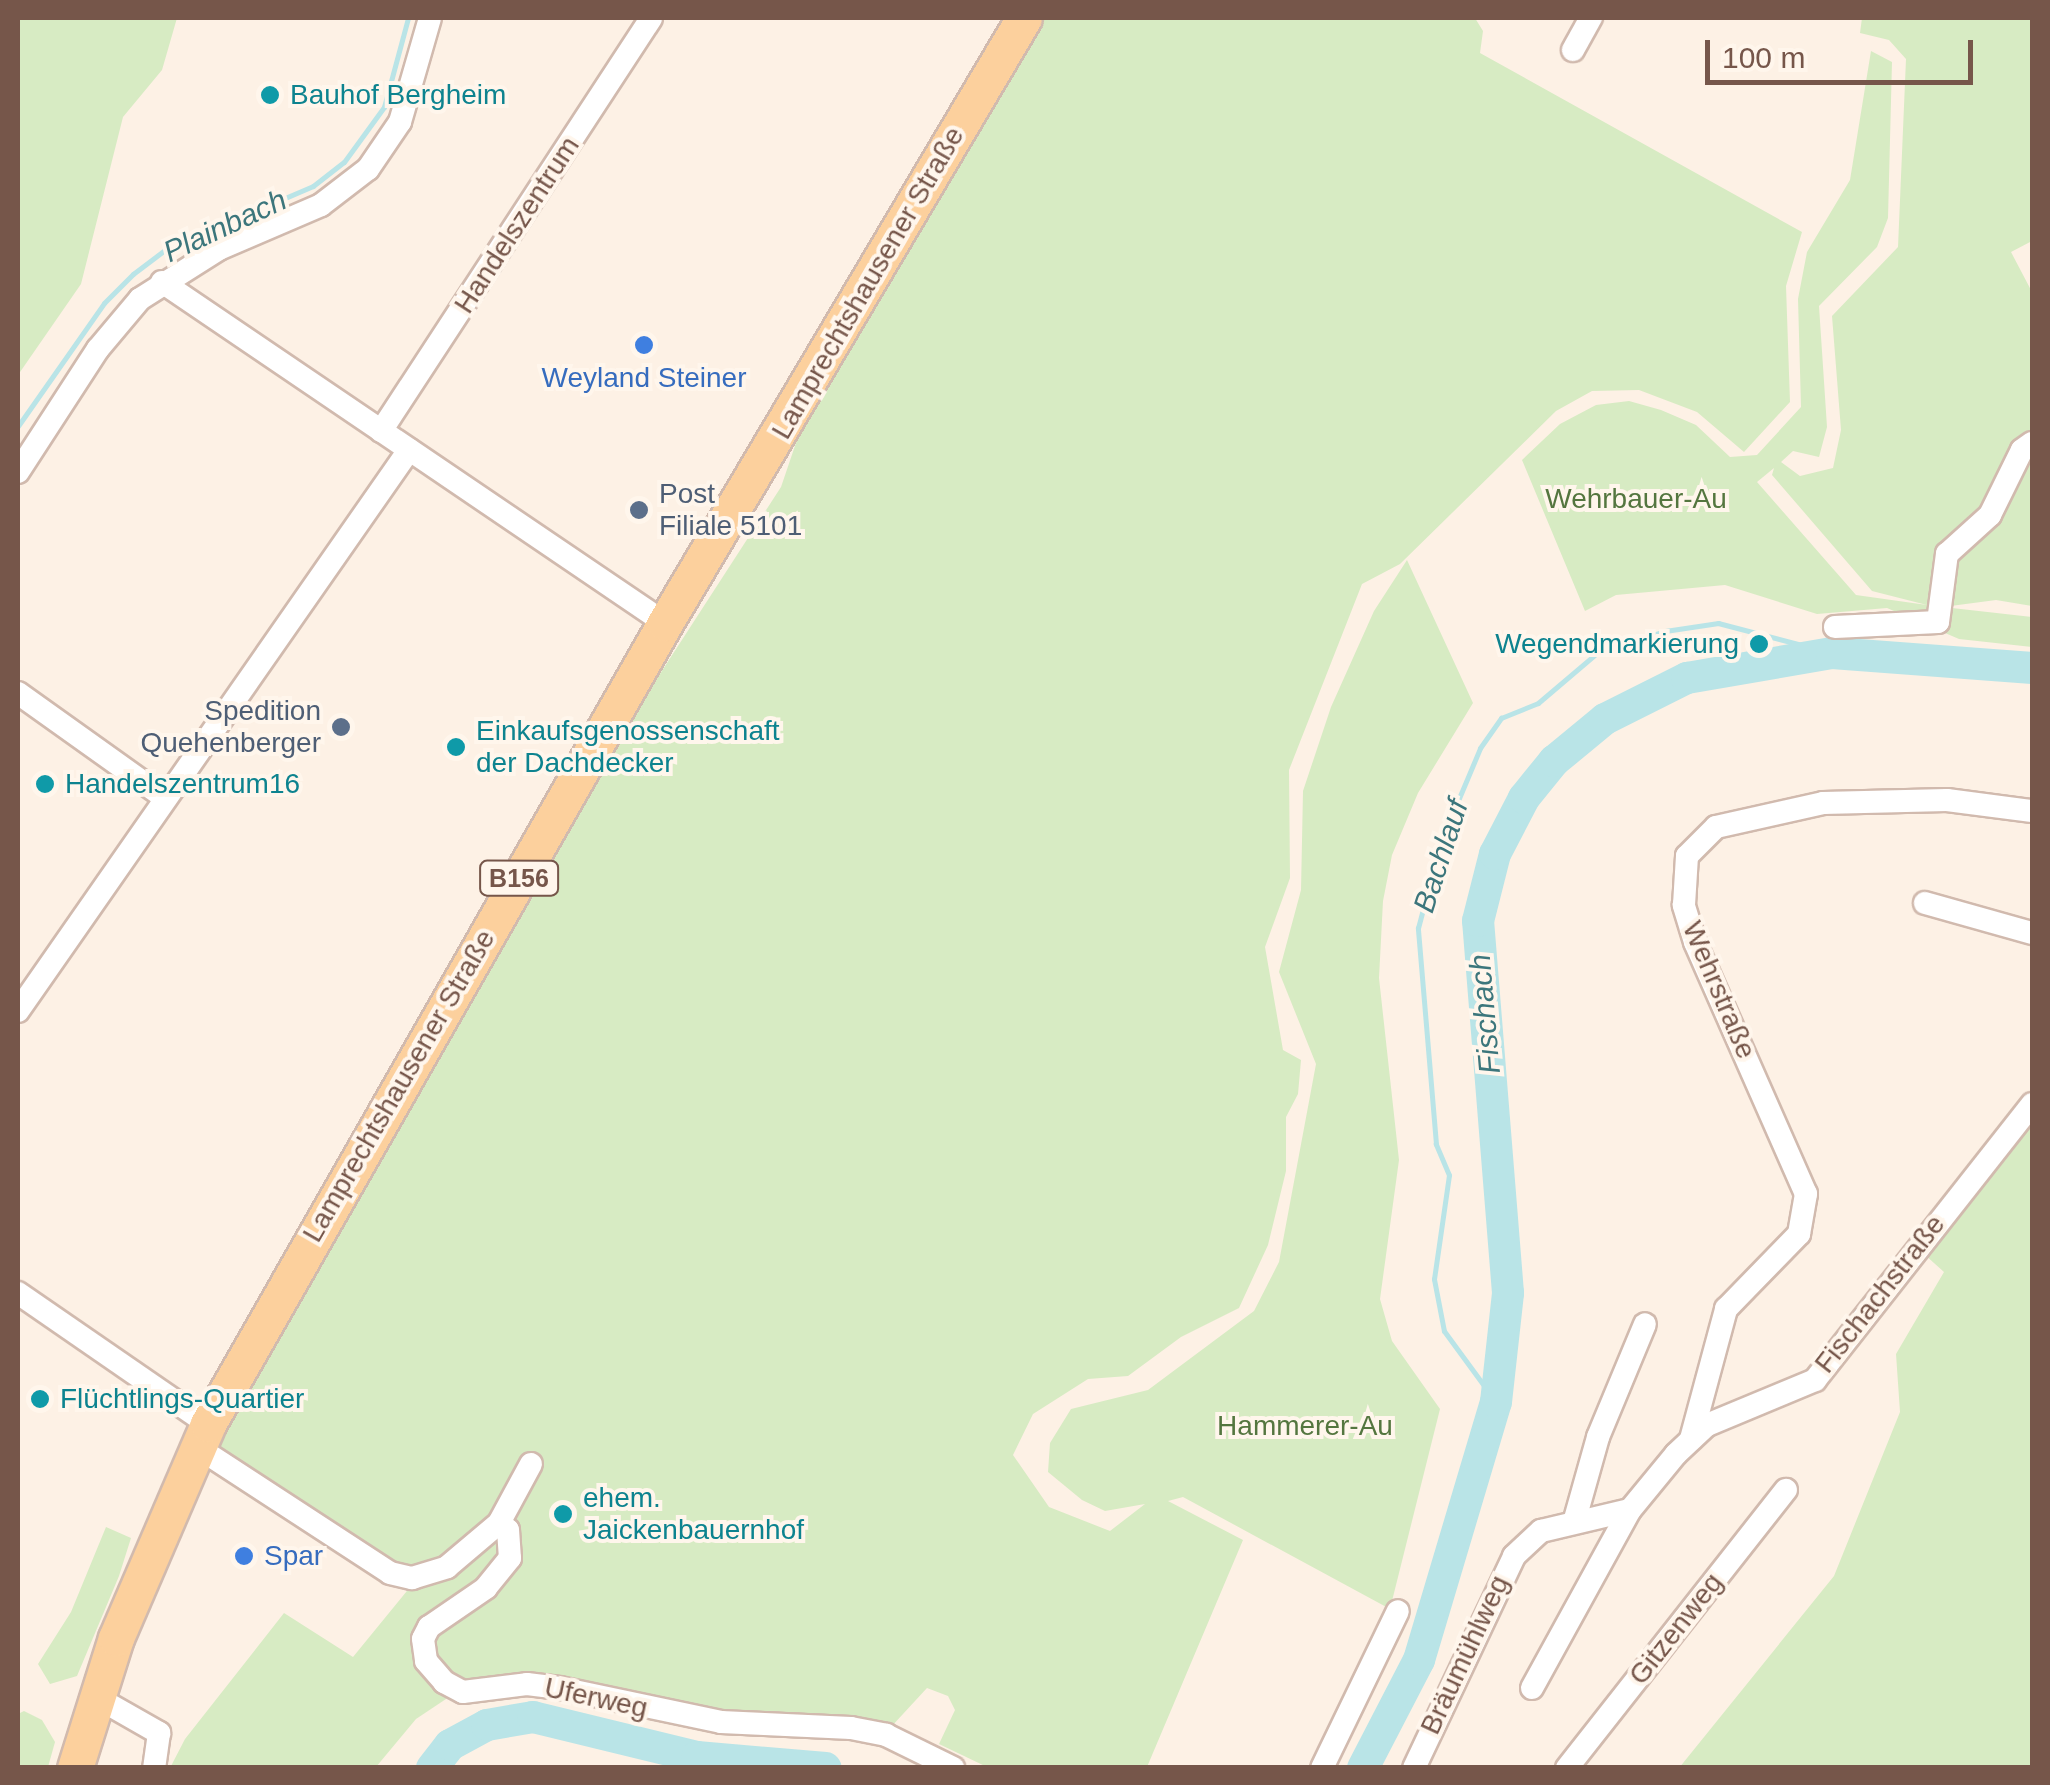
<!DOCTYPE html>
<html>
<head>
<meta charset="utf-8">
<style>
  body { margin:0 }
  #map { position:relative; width:2050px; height:1785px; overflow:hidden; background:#fdf1e5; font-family:Helvetica,sans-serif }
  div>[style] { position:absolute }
  .green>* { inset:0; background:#d7ebc3 }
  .stream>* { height:5px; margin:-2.5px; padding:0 2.5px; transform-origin:2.5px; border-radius:2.5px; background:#b9e4e7 }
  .river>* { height:32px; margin:-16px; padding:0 16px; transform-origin:16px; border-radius:16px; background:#b9e4e7 }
  .roads { filter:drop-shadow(2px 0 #d1baae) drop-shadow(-2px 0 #d1baae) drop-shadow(0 2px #d1baae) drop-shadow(0 -2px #d1baae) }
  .street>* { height:22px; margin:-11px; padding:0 11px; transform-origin:11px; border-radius:11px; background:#fff }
  .primary>* { height:35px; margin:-17.5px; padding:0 17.5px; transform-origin:17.5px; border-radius:17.5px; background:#fcd09d }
  .dots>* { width:28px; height:28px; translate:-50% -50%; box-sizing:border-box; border:5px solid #fff6ec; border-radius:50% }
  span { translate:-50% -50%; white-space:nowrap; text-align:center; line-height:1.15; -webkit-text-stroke:8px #fff6ec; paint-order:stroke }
  .shield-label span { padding:2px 8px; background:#fff6ec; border:2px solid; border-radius:8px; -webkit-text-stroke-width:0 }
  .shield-label { font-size:25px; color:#76564a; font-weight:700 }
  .culture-label { font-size:28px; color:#0d838f }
  .left { translate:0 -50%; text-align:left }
  .right { translate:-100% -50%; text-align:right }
  .street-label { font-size:28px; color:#76564a }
  .shop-label { font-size:28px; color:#366cbe }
  .service-label { font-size:28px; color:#4e5e75 }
  .park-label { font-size:28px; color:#54763f }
  .water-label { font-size:30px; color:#3c767c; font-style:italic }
  .frame { position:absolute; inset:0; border:20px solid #76564a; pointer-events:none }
  .scale { position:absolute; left:1705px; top:40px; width:268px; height:45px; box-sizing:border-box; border:5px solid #76564a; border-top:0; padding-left:12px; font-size:30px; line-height:35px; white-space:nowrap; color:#76564a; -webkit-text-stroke:8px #fff6ec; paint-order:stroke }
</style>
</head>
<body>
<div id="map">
  <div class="green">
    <i style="clip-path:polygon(18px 18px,177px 18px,162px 70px,123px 117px,81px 284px,18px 375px)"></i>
    <i style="clip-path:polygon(1041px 18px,1475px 18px,1483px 31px,1480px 53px,1802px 232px,1786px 286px,1790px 402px,1744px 452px,1697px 412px,1639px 390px,1592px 391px,1556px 411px,1400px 564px,1362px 584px,1289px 770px,1290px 878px,1265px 947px,1283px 1050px,1301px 1060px,1298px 1094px,1286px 1117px,1286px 1171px,1268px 1245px,1239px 1308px,1181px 1337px,1128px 1376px,1088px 1379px,1033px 1414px,1013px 1455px,1049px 1507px,1110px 1531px,1145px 1504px,1105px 1511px,1082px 1500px,1048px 1472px,1050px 1443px,1071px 1409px,1148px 1390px,1254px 1311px,1279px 1262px,1316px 1064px,1279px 972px,1301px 890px,1303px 791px,1331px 707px,1374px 611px,1407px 560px,1473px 703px,1418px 793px,1392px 855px,1383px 901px,1379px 978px,1399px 1160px,1380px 1299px,1392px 1341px,1440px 1409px,1390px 1609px,1183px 1497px,1168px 1501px,1243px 1540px,1147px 1767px,987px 1767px,939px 1744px,955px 1710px,948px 1696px,927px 1688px,891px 1727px,737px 1718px,574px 1686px,449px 1697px,416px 1719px,376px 1767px,170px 1768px,185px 1739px,284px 1613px,353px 1657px,411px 1586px,399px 1570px,220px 1455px,216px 1445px,632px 717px,781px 487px,798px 437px)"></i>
    <i style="clip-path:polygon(evenodd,1862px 18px,2032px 18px,2032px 241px,2011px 252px,2032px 292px,2032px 606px,1996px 600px,1943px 607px,2032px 617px,2032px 647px,1959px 639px,1887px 608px,1817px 614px,1725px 585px,1616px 595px,1585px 611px,1522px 460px,1560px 424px,1596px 405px,1629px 401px,1661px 410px,1696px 425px,1730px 457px,1757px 455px,1801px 407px,1798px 299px,1807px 252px,1850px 180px,1871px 51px,1892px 62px,1888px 218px,1877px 247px,1819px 306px,1827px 427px,1819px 457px,1793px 451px,1781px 462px,1800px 476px,1833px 468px,1841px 430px,1832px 316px,1898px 247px,1906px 59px,1889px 40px,1860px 33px,1862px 18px,1774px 468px,1772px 475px,1872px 591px,1927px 605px,1856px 595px,1757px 482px,1774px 468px)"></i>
    <i style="clip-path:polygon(2032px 1124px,2032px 1767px,1679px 1768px,1834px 1576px,1900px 1412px,1896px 1354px,1944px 1272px,1924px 1254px)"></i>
    <i style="clip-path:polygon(106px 1527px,131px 1538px,119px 1576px,77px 1676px,50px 1684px,38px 1664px,71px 1612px)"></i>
    <i style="clip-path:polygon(24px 1711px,42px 1720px,55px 1742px,48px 1767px,18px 1767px,18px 1714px)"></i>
  </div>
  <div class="stream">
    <i style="left:18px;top:426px;width:150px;rotate:-55deg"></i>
    <i style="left:104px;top:303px;width:41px;rotate:-45deg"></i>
    <i style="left:133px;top:274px;width:41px;rotate:-37.1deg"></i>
    <i style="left:166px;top:249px;width:160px;rotate:-23.2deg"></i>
    <i style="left:313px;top:186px;width:39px;rotate:-38deg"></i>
    <i style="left:344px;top:162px;width:68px;rotate:-54deg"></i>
    <i style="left:384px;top:107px;width:92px;rotate:-74.9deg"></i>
    <i style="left:1496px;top:1402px;width:88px;rotate:-126.2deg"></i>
    <i style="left:1444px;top:1331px;width:53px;rotate:-100.9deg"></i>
    <i style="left:1434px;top:1279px;width:105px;rotate:-81.8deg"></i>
    <i style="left:1449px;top:1175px;width:34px;rotate:-113deg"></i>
    <i style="left:1436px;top:1144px;width:217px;rotate:-94.8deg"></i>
    <i style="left:1418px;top:928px;width:90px;rotate:-75.2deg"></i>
    <i style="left:1441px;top:841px;width:101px;rotate:-67.2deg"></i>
    <i style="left:1480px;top:748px;width:37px;rotate:-55deg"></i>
    <i style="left:1501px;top:718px;width:40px;rotate:-22deg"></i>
    <i style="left:1538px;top:703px;width:77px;rotate:-40.3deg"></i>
    <i style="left:1597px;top:653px;width:71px;rotate:-17.9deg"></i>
    <i style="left:1665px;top:631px;width:54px;rotate:-8.6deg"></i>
    <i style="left:1718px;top:623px;width:118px;rotate:14.7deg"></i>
  </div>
  <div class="river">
    <i style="left:432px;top:1768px;width:29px;rotate:-52deg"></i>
    <i style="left:450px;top:1745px;width:42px;rotate:-28.4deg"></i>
    <i style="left:487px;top:1725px;width:47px;rotate:-9.9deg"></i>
    <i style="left:533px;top:1717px;width:169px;rotate:13.7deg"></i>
    <i style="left:697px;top:1757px;width:129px;rotate:4.9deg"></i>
    <i style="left:1363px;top:1768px;width:122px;rotate:-62.6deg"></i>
    <i style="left:1419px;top:1660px;width:269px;rotate:-73.4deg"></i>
    <i style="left:1496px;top:1402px;width:110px;rotate:-83.7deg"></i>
    <i style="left:1508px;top:1293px;width:373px;rotate:-94.6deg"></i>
    <i style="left:1478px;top:921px;width:69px;rotate:-75.8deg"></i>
    <i style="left:1495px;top:854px;width:63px;rotate:-62.6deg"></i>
    <i style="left:1524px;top:798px;width:48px;rotate:-51deg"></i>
    <i style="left:1554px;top:761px;width:66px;rotate:-39.5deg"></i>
    <i style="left:1605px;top:719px;width:92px;rotate:-26.6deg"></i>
    <i style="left:1687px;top:678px;width:147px;rotate:-9.8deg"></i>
    <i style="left:1832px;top:653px;width:201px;rotate:4.3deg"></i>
  </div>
  <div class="roads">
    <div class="street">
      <i style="left:1573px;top:50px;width:37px;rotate:-61deg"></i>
      <i style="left:162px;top:282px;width:608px;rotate:34.13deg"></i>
      <i style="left:381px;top:431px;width:493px;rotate:-56.8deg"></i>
      <i style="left:18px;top:472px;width:147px;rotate:-57deg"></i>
      <i style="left:98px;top:349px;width:65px;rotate:-50deg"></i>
      <i style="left:140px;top:299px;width:93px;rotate:-32.3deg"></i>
      <i style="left:219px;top:249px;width:111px;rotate:-23.3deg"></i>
      <i style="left:321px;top:205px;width:59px;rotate:-37.5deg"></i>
      <i style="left:368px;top:169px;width:57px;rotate:-55.8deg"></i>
      <i style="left:400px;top:122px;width:108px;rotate:-73.9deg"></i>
      <i style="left:1835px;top:627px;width:103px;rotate:-2.8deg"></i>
      <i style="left:1938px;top:622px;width:69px;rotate:-82.5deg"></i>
      <i style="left:1947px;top:554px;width:58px;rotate:-42.2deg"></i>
      <i style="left:1990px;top:515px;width:72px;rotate:-63.8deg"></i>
      <i style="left:2022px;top:450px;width:12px;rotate:-35deg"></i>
      <i style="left:18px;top:693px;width:181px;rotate:35.5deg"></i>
      <i style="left:1925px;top:903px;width:111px;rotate:15.7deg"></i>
      <i style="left:18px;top:1011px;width:684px;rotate:-55.12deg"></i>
      <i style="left:18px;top:1293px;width:231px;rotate:34.6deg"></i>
      <i style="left:1691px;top:1439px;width:135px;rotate:-74.9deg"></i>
      <i style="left:1726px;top:1309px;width:105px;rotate:-45.8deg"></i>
      <i style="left:1799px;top:1234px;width:41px;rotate:-80.1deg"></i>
      <i style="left:1806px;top:1194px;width:275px;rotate:-113.8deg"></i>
      <i style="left:1695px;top:942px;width:39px;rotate:-107deg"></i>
      <i style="left:1684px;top:905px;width:49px;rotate:-86.5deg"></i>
      <i style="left:1687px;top:856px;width:41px;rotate:-45deg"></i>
      <i style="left:1716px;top:827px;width:110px;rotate:-12.6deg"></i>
      <i style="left:1823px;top:803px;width:124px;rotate:-1.4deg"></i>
      <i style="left:1947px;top:800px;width:86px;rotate:7.4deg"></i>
      <i style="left:197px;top:1447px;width:230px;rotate:33.1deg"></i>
      <i style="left:390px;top:1573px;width:23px;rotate:13deg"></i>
      <i style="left:412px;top:1578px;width:37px;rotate:-17deg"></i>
      <i style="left:447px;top:1567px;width:68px;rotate:-40.2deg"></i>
      <i style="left:499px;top:1523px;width:67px;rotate:-61.5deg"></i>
      <i style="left:1575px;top:1519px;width:85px;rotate:-74.3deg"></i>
      <i style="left:1598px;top:1437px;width:122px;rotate:-67.4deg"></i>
      <i style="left:499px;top:1523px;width:11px;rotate:38deg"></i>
      <i style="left:508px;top:1530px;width:28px;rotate:86deg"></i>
      <i style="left:510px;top:1558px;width:38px;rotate:129deg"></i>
      <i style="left:486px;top:1588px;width:69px;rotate:145.6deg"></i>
      <i style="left:429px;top:1627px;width:13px;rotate:117deg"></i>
      <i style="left:423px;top:1639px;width:22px;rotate:82deg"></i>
      <i style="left:426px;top:1661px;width:28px;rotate:49deg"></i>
      <i style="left:444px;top:1682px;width:21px;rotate:28deg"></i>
      <i style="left:463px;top:1692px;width:64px;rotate:-7.1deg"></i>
      <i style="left:527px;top:1684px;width:33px;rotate:7deg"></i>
      <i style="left:560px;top:1688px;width:165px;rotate:11.9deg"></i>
      <i style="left:721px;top:1722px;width:130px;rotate:2.6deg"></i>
      <i style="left:851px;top:1728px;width:36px;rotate:11deg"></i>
      <i style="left:886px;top:1735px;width:75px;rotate:26.2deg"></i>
      <i style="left:1532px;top:1688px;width:203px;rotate:-61.2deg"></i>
      <i style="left:1630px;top:1510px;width:72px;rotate:-50.6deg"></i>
      <i style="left:1676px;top:1454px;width:42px;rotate:-43.1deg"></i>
      <i style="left:1707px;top:1425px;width:117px;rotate:-22.6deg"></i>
      <i style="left:1815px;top:1380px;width:351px;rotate:-51.8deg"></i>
      <i style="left:96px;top:1697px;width:73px;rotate:29.7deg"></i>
      <i style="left:159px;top:1733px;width:35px;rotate:98deg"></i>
      <i style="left:1322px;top:1768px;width:174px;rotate:-64.2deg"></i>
      <i style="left:1414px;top:1768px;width:234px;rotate:-64.7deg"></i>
      <i style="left:1514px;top:1556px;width:37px;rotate:-43deg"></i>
      <i style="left:1541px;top:1531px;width:91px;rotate:-13.3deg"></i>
      <i style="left:1567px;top:1768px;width:354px;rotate:-51.8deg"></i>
    </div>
    <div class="primary">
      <i style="left:75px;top:1768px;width:136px;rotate:-72.5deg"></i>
      <i style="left:116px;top:1638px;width:233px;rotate:-66.7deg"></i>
      <i style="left:208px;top:1424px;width:922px;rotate:-60.29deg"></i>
      <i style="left:665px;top:623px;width:703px;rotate:-59.32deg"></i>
    </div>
  </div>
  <div class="dots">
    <i style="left:270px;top:95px;background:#0f9aa8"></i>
    <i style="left:644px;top:345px;background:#3f7fe0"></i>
    <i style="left:639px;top:510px;background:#5c6f8a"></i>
    <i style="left:1759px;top:644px;background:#0f9aa8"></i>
    <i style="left:341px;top:727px;background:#5c6f8a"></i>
    <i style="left:456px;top:747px;background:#0f9aa8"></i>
    <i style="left:45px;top:784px;background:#0f9aa8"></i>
    <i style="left:40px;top:1399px;background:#0f9aa8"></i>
    <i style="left:563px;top:1514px;background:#0f9aa8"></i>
    <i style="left:244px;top:1556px;background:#3f7fe0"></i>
  </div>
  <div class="shield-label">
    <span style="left:519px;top:878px">B156</span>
  </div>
  <div class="culture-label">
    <span class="left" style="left:290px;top:95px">Bauhof Bergheim</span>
    <span class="right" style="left:1739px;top:644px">Wegendmarkierung</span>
    <span class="left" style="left:476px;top:747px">Einkaufsgenossenschaft<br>der Dachdecker</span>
    <span class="left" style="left:65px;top:784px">Handelszentrum16</span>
    <span class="left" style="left:60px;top:1399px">Flüchtlings-Quartier</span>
    <span class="left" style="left:583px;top:1514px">ehem.<br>Jaickenbauernhof</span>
  </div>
  <div class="street-label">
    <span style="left:517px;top:225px;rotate:-57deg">Handelszentrum</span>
    <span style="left:868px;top:283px;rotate:-60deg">Lamprechtshausener Straße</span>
    <span style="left:1719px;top:990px;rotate:67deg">Wehrstraße</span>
    <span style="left:399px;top:1086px;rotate:-60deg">Lamprechtshausener Straße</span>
    <span style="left:1880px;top:1294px;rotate:-52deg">Fischachstraße</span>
    <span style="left:1676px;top:1629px;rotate:-52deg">Gitzenweg</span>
    <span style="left:1465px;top:1655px;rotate:-65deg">Bräumühlweg</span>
    <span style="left:596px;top:1698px;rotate:12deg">Uferweg</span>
  </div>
  <div class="shop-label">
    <span style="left:644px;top:378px">Weyland Steiner</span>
    <span class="left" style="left:264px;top:1556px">Spar</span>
  </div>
  <div class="service-label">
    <span class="left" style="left:659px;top:510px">Post<br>Filiale 5101</span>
    <span class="right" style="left:321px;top:727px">Spedition<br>Quehenberger</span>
  </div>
  <div class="park-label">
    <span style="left:1636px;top:499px">Wehrbauer-Au</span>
    <span style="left:1305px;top:1426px">Hammerer-Au</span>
  </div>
  <div class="water-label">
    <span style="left:225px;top:226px;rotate:-25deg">Plainbach</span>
    <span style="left:1441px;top:856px;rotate:-72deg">Bachlauf</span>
    <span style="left:1485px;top:1014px;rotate:-95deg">Fischach</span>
  </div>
  <div class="frame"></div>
  <div class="scale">100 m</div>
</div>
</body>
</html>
